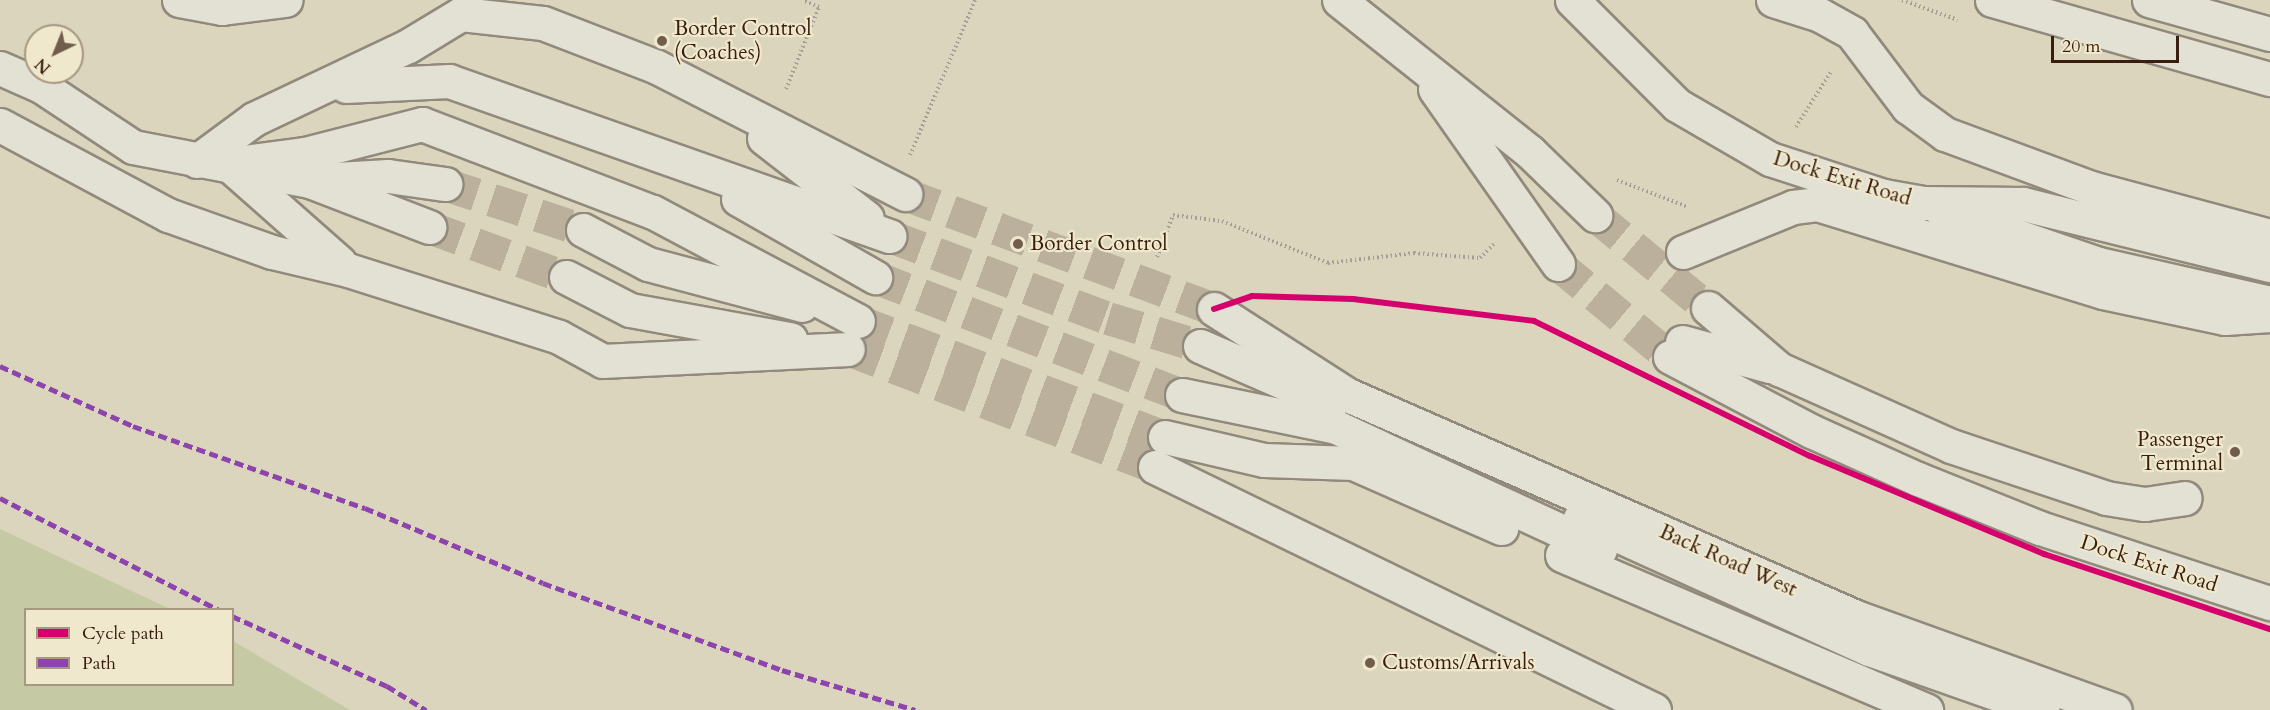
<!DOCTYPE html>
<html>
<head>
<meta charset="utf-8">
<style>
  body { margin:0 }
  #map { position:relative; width:2270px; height:710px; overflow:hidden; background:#dbd5be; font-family:Cardo,serif }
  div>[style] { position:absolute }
  .green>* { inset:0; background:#c5caa4 }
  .minor-tunnel>* { height:33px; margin-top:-16.5px; transform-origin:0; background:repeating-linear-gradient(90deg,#bbb09b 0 33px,transparent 0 49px) }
  .path>* { height:4px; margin-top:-2px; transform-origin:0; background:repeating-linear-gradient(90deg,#a49f94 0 1.5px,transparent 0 4.5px) }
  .roads { filter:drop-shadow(2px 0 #918a7c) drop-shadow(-2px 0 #918a7c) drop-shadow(0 2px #918a7c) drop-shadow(0 -2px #918a7c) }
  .minor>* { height:33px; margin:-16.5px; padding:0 16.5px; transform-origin:16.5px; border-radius:16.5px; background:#e3e0d4 }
  .quiet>* { height:4.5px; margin-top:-2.25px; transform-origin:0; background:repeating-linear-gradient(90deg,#8e44ad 0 9px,transparent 0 13.5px) }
  .cycleway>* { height:6px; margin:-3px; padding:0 3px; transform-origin:3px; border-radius:3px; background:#d6006c }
  .dots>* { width:16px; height:16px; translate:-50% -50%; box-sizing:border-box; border:3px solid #efe8cd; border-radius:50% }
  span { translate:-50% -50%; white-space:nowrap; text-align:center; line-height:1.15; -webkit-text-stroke:4.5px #efe8cd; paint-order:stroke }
  .poi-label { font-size:21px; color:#391d0e }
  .left { translate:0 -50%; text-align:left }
  .right { translate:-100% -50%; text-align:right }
  .street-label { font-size:21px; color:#391d0e }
  .legend { position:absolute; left:24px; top:608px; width:210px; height:78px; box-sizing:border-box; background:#efe8cd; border:2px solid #a69781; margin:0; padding:8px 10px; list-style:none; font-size:18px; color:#391d0e }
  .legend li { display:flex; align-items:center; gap:12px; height:30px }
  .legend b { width:30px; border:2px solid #a69781 }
  .north { position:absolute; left:24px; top:24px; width:60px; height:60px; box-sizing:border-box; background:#efe8cd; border:2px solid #a69781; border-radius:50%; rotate:223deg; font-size:16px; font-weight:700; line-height:24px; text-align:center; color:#391d0e }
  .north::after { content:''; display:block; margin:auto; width:21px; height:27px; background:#725d4c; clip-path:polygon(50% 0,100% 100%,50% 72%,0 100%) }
  .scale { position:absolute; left:2051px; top:36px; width:128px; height:27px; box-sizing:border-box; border:3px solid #391d0e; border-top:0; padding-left:8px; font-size:18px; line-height:21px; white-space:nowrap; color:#391d0e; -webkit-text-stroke:4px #efe8cd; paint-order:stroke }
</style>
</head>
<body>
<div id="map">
  <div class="green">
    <i style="clip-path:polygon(0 529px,170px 609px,26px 610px,26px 684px,232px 684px,233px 641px,350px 710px,0 710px)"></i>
  </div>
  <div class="minor-tunnel">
    <i style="left:445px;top:184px;width:145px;rotate:18.4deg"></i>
    <i style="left:905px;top:194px;width:330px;rotate:20.4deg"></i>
    <i style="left:1595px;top:215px;width:146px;rotate:39.5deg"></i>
    <i style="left:429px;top:227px;width:146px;rotate:20.1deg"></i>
    <i style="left:890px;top:236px;width:233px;rotate:20.6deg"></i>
    <i style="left:1108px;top:318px;width:96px;rotate:16.9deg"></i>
    <i style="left:1558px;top:264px;width:146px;rotate:39.7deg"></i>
    <i style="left:875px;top:277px;width:329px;rotate:21deg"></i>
    <i style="left:858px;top:321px;width:328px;rotate:20.7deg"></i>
    <i style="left:848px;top:349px;width:329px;rotate:21deg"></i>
  </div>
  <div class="path">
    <i style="left:1902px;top:0;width:59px;rotate:19.7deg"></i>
    <i style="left:786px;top:89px;width:88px;rotate:-68.1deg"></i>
    <i style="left:819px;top:7px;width:18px;rotate:-158deg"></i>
    <i style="left:1796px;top:127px;width:67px;rotate:-57.7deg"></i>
    <i style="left:910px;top:155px;width:168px;rotate:-67.2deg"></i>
    <i style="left:1617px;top:180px;width:76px;rotate:20.8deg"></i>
    <i style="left:1157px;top:257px;width:45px;rotate:-69.1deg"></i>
    <i style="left:1173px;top:215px;width:49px;rotate:7deg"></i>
    <i style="left:1222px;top:221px;width:114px;rotate:21.6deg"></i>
    <i style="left:1328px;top:263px;width:87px;rotate:-6.6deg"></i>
    <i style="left:1414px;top:253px;width:66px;rotate:4.3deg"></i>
    <i style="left:1480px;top:258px;width:21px;rotate:-45deg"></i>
  </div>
  <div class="roads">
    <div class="minor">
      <i style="left:179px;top:0;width:44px;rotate:10.5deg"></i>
      <i style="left:222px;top:8px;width:64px;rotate:-7.2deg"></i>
      <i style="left:1339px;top:0;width:244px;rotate:38.5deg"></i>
      <i style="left:1530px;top:152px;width:91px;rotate:44.1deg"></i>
      <i style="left:1572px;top:0;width:148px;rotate:45deg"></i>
      <i style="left:1677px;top:105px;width:108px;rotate:30.1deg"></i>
      <i style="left:1770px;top:159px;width:120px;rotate:18deg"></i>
      <i style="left:1884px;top:196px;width:40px;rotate:10deg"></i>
      <i style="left:1923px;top:203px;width:100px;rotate:0.6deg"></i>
      <i style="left:2023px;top:204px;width:254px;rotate:13.9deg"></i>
      <i style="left:1773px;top:0;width:49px;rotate:17.7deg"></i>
      <i style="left:1820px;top:15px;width:37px;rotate:29deg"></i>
      <i style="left:1852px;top:33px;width:93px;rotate:52.9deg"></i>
      <i style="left:1908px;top:107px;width:46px;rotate:36.1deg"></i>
      <i style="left:1945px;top:134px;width:156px;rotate:20.3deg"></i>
      <i style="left:2091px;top:188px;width:185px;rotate:15deg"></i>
      <i style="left:1992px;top:0;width:289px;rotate:15.9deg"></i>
      <i style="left:2149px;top:0;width:126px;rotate:15.7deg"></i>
      <i style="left:0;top:68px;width:45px;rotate:23.7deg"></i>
      <i style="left:41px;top:86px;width:110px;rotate:33.5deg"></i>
      <i style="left:133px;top:147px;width:180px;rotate:10.9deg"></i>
      <i style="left:310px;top:181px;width:128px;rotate:21.1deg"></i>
      <i style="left:346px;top:86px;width:103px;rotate:-2.8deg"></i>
      <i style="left:449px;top:81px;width:467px;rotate:19.4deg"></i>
      <i style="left:1435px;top:89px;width:214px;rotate:54.9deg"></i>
      <i style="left:0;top:125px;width:191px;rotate:28.2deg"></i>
      <i style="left:168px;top:215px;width:110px;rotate:19.6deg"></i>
      <i style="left:272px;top:252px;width:78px;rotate:13.3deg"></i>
      <i style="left:348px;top:270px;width:221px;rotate:17.6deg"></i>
      <i style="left:559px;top:337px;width:50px;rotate:28.6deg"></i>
      <i style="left:603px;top:361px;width:245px;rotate:-2.8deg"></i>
      <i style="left:764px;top:138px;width:130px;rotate:37.8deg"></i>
      <i style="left:197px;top:161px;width:71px;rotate:-36.4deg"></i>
      <i style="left:254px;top:119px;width:170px;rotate:-25.4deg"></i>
      <i style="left:408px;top:46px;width:62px;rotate:-31.1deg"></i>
      <i style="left:461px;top:14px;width:82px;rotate:6.3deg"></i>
      <i style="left:543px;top:23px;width:122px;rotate:21.1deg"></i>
      <i style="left:657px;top:67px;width:279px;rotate:27.1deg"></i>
      <i style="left:228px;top:164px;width:78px;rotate:-7.4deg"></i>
      <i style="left:305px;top:154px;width:121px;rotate:-14.4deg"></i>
      <i style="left:422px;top:124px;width:247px;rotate:20.9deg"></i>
      <i style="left:653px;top:212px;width:232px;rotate:28deg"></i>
      <i style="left:228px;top:164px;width:149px;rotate:41.5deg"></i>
      <i style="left:319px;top:180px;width:69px;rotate:-3.3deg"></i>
      <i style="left:388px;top:176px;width:58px;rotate:8deg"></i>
      <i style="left:738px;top:199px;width:158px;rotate:29.7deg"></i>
      <i style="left:1941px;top:210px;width:167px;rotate:18.9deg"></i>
      <i style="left:2099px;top:264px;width:175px;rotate:12.8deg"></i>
      <i style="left:583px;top:230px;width:73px;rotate:27.6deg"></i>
      <i style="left:648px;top:264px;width:159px;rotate:14.9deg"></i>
      <i style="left:1683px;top:252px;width:119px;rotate:-22.2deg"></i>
      <i style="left:1793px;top:207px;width:24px;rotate:-7deg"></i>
      <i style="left:1817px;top:204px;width:299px;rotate:17.1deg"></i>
      <i style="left:2103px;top:292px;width:125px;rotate:12deg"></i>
      <i style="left:2225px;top:318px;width:45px;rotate:-3.8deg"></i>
      <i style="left:566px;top:277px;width:72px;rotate:27.3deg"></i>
      <i style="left:630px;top:310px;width:163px;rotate:10.3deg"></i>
      <i style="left:1708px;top:308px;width:94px;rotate:40.7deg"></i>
      <i style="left:1779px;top:369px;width:188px;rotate:24.1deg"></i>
      <i style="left:1951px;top:446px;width:163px;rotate:18.5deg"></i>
      <i style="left:2106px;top:498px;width:39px;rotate:9deg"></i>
      <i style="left:2145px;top:504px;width:40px;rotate:-8.5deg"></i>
      <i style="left:1214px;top:309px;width:159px;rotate:32.7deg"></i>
      <i style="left:1348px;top:395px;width:554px;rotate:23.61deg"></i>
      <i style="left:1856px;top:617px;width:275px;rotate:19.8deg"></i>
      <i style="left:1682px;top:342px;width:91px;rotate:15.3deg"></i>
      <i style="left:1200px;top:346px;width:143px;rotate:23.5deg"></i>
      <i style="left:1670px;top:357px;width:159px;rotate:27.7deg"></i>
      <i style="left:1811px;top:431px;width:117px;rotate:24.2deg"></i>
      <i style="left:1918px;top:479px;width:131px;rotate:21.9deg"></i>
      <i style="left:2040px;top:528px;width:242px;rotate:18.1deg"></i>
      <i style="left:1182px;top:395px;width:157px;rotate:11.7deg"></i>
      <i style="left:1336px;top:427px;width:291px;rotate:24.8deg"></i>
      <i style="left:1165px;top:437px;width:102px;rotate:13.1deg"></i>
      <i style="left:1264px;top:460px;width:89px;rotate:1.9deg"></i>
      <i style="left:1353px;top:463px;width:162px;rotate:23.7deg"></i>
      <i style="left:1155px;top:467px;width:555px;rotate:25.96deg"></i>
      <i style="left:1580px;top:518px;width:317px;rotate:24.4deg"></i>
      <i style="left:1869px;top:649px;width:184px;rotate:19.3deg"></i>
      <i style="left:1562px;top:555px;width:396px;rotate:23.1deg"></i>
    </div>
  </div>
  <div class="quiet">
    <i style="left:0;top:366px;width:146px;rotate:24.3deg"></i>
    <i style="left:133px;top:426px;width:246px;rotate:19.5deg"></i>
    <i style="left:365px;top:508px;width:193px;rotate:22.8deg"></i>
    <i style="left:543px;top:583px;width:254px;rotate:20deg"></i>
    <i style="left:782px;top:670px;width:139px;rotate:16.7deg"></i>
    <i style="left:0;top:498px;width:246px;rotate:27.1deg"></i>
    <i style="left:232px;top:616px;width:170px;rotate:24.3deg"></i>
    <i style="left:387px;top:686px;width:46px;rotate:31.6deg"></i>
  </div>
  <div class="cycleway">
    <i style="left:1214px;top:309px;width:40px;rotate:-18.9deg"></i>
    <i style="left:1252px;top:296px;width:101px;rotate:1.7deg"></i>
    <i style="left:1353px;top:299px;width:182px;rotate:6.9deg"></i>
    <i style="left:1534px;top:321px;width:307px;rotate:26.1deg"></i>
    <i style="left:1810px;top:456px;width:254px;rotate:22.7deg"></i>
    <i style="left:2044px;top:554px;width:238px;rotate:18.4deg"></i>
  </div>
  <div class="dots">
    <i style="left:662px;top:41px;background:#725d4c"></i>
    <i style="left:1018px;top:244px;background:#725d4c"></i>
    <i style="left:2235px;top:452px;background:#725d4c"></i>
    <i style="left:1370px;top:663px;background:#725d4c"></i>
  </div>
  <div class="poi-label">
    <span class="left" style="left:674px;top:41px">Border Control<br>(Coaches)</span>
    <span class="left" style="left:1030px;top:244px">Border Control</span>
    <span class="right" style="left:2223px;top:452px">Passenger<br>Terminal</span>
    <span class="left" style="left:1382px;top:663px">Customs/Arrivals</span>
  </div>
  <div class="street-label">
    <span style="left:1842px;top:179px;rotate:17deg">Dock Exit Road</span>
    <span style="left:1728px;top:561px;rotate:24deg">Back Road West</span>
    <span style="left:2149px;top:564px;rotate:18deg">Dock Exit Road</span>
  </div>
  <ul class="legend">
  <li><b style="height:8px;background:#d6006c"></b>Cycle path</li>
  <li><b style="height:8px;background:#8e44ad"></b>Path</li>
  </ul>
  <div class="north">N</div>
  <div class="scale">20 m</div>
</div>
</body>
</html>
